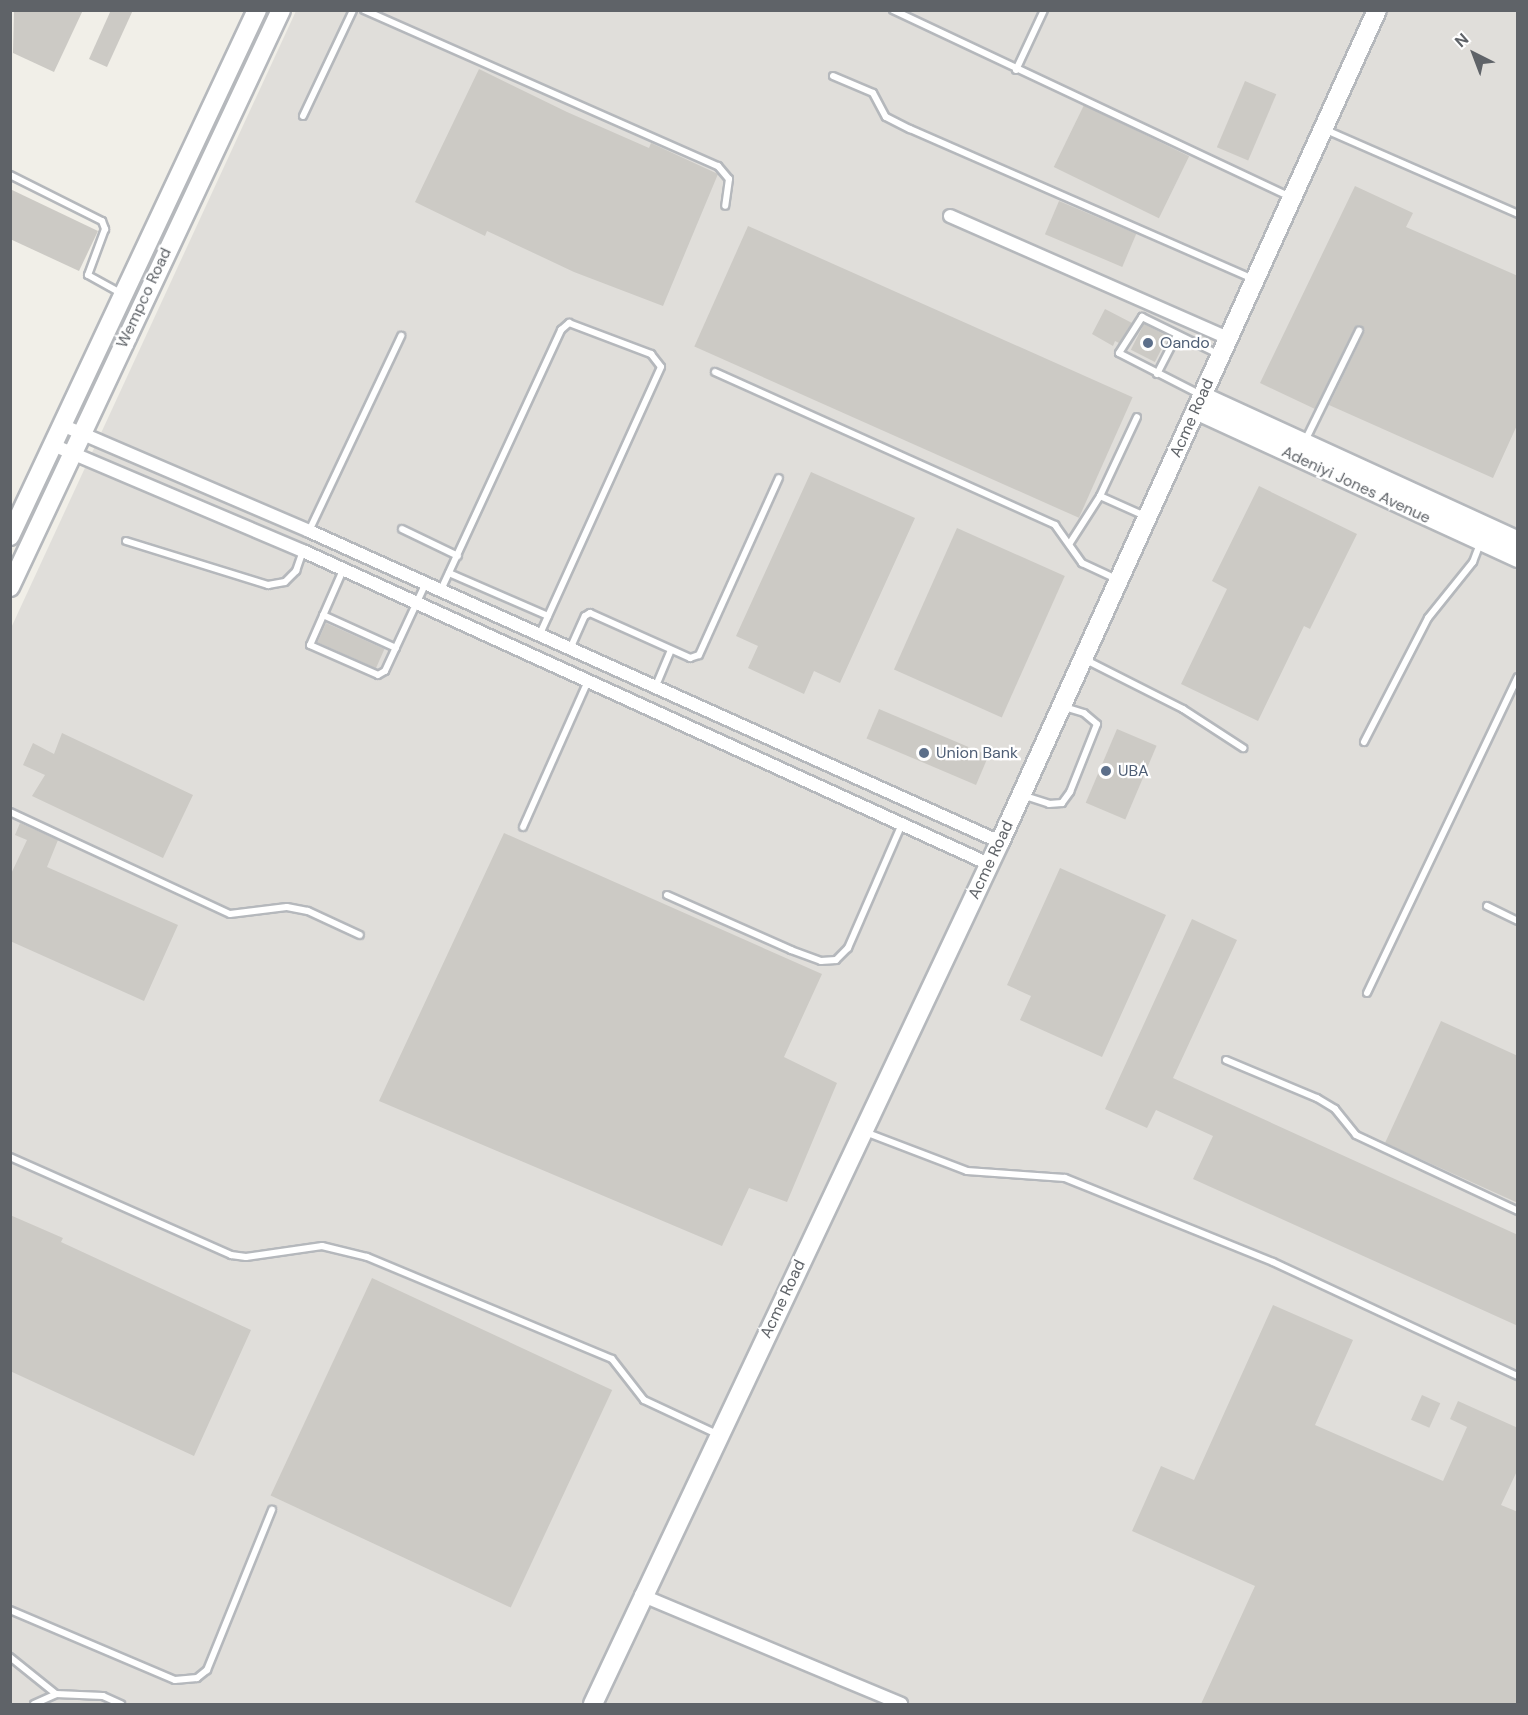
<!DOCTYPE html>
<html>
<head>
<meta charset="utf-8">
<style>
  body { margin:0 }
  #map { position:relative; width:1528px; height:1715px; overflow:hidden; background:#f1efe8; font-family:"DM Sans",sans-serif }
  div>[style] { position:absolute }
  .industrial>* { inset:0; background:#e0deda }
  .building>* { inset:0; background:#cccac5; transform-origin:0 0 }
  .roads { filter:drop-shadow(2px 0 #b5b8bc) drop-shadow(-2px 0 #b5b8bc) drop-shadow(0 2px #b5b8bc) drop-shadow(0 -2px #b5b8bc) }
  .lane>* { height:6px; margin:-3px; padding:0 3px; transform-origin:3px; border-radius:3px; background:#fff }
  .street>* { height:12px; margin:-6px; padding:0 6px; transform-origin:6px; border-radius:6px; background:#fff }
  .secondary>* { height:18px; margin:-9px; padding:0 9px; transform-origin:9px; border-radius:9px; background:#fff }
  .dots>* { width:16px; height:16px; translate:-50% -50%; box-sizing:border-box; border:3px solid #fff; border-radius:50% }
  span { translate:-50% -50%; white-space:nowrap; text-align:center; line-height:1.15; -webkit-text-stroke:4.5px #fff; paint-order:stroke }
  .street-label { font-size:16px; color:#5f6368 }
  .service-label { font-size:16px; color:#4e5e75 }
  .left { translate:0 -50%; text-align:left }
  .frame { position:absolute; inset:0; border:12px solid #5f6368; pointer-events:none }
  .north { position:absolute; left:1444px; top:24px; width:60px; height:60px; -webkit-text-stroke:4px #fff; paint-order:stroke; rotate:318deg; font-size:16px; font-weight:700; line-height:24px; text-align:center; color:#5f6368 }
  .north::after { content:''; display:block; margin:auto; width:21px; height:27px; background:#5f6368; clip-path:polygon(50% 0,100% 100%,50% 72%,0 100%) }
</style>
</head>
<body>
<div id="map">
  <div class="industrial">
    <i style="clip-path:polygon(296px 11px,1517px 11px,1517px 1704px,11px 1704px,11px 628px)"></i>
  </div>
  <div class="building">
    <i style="clip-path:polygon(14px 10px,83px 10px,54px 72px,13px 53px)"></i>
    <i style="clip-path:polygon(111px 10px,133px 10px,107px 67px,89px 59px)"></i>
    <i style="clip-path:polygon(479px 69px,567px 112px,649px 148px,651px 143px,718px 174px,663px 306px,574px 272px,487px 231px,485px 236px,415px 202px)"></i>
    <i style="left:1245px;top:81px;width:34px;height:72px;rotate:23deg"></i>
    <i style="left:1084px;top:105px;width:117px;height:69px;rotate:26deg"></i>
    <i style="clip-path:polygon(1355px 186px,1413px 213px,1406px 227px,1518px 276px,1518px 423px,1493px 478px,1329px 405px,1364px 333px,1361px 326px,1354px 329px,1315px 409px,1260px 383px)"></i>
    <i style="clip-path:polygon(10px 189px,98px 231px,79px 271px,10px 239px)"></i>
    <i style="left:1059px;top:201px;width:84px;height:36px;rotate:23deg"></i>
    <i style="left:748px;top:226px;width:421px;height:132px;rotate:24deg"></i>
    <i style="clip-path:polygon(1105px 309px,1132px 323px,1119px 343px,1115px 341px,1113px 346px,1092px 334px)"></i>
    <i style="left:1144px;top:324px;width:27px;height:29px;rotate:27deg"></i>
    <i style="clip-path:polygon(811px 472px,915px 518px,840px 683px,814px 671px,804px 694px,748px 668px,758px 646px,736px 636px)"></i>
    <i style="clip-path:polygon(1259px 486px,1357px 534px,1310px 629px,1304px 626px,1258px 721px,1181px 684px,1227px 589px,1212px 581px)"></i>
    <i style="left:957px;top:528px;width:118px;height:155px;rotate:24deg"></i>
    <i style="left:326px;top:623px;width:64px;height:21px;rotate:24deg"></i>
    <i style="left:879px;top:709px;width:119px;height:32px;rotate:23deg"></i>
    <i style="left:1117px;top:729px;width:43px;height:80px;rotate:23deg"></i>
    <i style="clip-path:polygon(62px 733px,193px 795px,163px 858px,32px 796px,45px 775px,23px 765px,33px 743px,54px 754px)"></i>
    <i style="clip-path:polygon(20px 823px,58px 840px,47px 867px,178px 925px,144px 1001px,10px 941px,10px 876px,27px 840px,15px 835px)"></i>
    <i style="clip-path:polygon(504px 833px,822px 974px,784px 1057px,837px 1083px,787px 1202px,749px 1188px,722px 1246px,379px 1101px)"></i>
    <i style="clip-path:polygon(1060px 868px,1166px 915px,1102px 1057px,1020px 1020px,1031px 996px,1007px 985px)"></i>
    <i style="clip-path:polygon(1192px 919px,1237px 940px,1173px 1078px,1518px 1235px,1518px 1326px,1193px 1179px,1213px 1136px,1156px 1110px,1147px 1128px,1105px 1109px)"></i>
    <i style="clip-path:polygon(1441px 1021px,1518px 1056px,1518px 1203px,1385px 1143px)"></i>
    <i style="clip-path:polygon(10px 1215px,63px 1238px,61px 1242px,251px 1330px,194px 1456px,10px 1371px)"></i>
    <i style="left:372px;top:1278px;width:265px;height:240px;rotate:25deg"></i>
    <i style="clip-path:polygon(1273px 1305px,1353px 1340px,1315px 1425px,1443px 1481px,1467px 1427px,1450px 1419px,1458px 1401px,1518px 1428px,1518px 1469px,1501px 1505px,1518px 1512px,1518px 1704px,1201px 1704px,1255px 1586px,1132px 1531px,1161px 1466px,1194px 1480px)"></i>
    <i style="left:1422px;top:1395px;width:20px;height:27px;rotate:24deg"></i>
  </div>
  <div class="roads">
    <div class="lane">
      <i style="left:364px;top:10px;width:387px;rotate:23.8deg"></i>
      <i style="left:718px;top:166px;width:17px;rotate:50deg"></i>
      <i style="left:729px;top:179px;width:27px;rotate:98deg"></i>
      <i style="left:893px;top:10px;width:438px;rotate:25.2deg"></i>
      <i style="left:1016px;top:70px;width:66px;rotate:-65deg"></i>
      <i style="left:833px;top:76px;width:43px;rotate:23deg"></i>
      <i style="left:873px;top:93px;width:27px;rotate:62deg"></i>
      <i style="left:886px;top:117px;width:27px;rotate:27deg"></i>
      <i style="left:910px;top:129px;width:374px;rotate:23.6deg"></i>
      <i style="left:303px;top:116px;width:117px;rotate:-64.7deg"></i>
      <i style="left:1326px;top:130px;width:210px;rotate:23.6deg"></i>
      <i style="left:10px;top:175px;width:103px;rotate:26.6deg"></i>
      <i style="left:102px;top:221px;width:9px;rotate:69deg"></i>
      <i style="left:105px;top:229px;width:49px;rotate:110.3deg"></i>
      <i style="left:88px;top:275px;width:38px;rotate:29deg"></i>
      <i style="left:715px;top:372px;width:373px;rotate:24.2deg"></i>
      <i style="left:1055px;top:525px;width:47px;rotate:54.6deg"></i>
      <i style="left:1082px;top:563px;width:38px;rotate:25deg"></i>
      <i style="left:1157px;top:374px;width:44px;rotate:-62.9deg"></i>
      <i style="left:1201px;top:395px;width:92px;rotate:-152.9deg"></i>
      <i style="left:1119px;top:353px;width:43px;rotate:-57.4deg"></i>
      <i style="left:1142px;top:317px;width:87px;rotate:26deg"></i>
      <i style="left:1305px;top:441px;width:123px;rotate:-63.9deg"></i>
      <i style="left:1100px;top:496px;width:51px;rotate:24.1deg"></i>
      <i style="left:402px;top:529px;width:62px;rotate:25.7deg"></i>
      <i style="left:309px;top:531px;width:216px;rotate:-64.7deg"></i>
      <i style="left:126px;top:541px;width:149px;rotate:17.2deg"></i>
      <i style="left:268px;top:585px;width:17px;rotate:-10deg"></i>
      <i style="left:285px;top:582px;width:16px;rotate:-45deg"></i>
      <i style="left:296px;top:571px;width:21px;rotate:-71deg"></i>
      <i style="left:1070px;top:543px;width:56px;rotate:-57.4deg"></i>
      <i style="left:1100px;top:496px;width:87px;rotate:-64.9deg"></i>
      <i style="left:343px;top:570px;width:82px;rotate:113.7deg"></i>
      <i style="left:310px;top:645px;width:74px;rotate:23.8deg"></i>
      <i style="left:378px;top:675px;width:8px;rotate:-30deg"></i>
      <i style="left:385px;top:671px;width:95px;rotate:-65.1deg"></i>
      <i style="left:449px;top:573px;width:108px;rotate:23.5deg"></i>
      <i style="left:440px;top:592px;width:289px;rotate:-65.2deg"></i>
      <i style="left:561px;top:330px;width:11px;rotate:-41deg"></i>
      <i style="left:569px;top:323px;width:88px;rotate:20.7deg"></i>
      <i style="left:651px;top:354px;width:16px;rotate:52deg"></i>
      <i style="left:661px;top:367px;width:295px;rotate:114.4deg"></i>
      <i style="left:323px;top:615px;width:80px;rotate:24.3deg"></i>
      <i style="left:570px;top:649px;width:36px;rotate:-66deg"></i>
      <i style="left:585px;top:616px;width:6px;rotate:-31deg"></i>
      <i style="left:590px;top:613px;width:110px;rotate:24.2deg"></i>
      <i style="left:690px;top:658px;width:9px;rotate:-18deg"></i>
      <i style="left:699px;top:655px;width:194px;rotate:-65.7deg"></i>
      <i style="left:1086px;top:660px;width:109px;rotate:26.8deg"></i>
      <i style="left:1183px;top:709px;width:72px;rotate:33deg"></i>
      <i style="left:655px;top:688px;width:41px;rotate:-67.2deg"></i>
      <i style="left:1364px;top:742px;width:140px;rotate:-62.7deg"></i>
      <i style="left:1428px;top:618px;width:72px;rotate:-51.2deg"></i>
      <i style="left:1473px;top:562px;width:19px;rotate:-69deg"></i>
      <i style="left:1025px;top:796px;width:25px;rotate:18deg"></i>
      <i style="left:1049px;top:804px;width:13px;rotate:-4deg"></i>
      <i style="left:1062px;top:803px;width:14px;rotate:-54deg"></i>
      <i style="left:1070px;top:792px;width:73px;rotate:-68.3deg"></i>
      <i style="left:1097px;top:724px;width:17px;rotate:-140deg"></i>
      <i style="left:1084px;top:713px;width:21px;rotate:-163deg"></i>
      <i style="left:10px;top:812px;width:242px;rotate:24.9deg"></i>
      <i style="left:230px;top:914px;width:57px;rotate:-7deg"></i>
      <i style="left:287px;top:907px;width:21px;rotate:11deg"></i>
      <i style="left:308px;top:911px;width:57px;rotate:24.8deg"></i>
      <i style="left:523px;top:827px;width:160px;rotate:-66deg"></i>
      <i style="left:667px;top:895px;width:136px;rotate:23.9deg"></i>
      <i style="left:791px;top:950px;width:32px;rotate:20deg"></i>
      <i style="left:821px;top:961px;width:15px;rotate:-4deg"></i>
      <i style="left:836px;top:960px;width:17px;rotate:-45deg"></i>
      <i style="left:848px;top:948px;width:135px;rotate:-66.5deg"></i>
      <i style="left:1487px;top:906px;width:34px;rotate:26deg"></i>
      <i style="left:1367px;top:993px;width:350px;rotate:-64.5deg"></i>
      <i style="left:1226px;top:1060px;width:99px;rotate:22.7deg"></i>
      <i style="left:1317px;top:1098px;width:21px;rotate:31deg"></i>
      <i style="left:1335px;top:1109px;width:33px;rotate:51deg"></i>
      <i style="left:1356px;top:1135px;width:179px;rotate:25.1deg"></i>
      <i style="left:865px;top:1132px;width:109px;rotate:20.9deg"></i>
      <i style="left:967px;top:1171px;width:98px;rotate:4.1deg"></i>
      <i style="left:1065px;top:1178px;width:224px;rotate:22deg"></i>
      <i style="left:1273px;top:1262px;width:270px;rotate:25deg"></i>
      <i style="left:10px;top:1157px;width:242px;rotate:23.9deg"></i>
      <i style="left:231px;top:1255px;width:15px;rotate:8deg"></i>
      <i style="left:246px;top:1257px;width:77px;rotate:-8.2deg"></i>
      <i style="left:322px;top:1246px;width:46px;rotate:13.7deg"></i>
      <i style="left:367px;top:1257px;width:265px;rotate:22.6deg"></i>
      <i style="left:612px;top:1359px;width:52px;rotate:52deg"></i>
      <i style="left:644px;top:1400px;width:81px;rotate:25deg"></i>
      <i style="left:10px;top:1610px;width:179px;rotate:23deg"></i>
      <i style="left:175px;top:1680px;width:22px;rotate:-5deg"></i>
      <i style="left:197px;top:1678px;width:13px;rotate:-39deg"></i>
      <i style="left:207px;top:1670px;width:173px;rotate:-67.9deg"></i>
      <i style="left:10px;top:1657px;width:59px;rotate:38.8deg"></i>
      <i style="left:34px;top:1704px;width:24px;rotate:-24deg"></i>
      <i style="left:56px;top:1694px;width:47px;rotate:2.4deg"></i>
      <i style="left:103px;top:1696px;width:20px;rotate:24deg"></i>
    </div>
    <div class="street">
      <i style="left:950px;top:216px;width:304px;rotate:23.7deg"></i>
      <i style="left:62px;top:425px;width:269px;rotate:23.2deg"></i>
      <i style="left:309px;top:531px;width:758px;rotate:24.23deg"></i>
      <i style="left:53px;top:445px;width:272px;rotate:23deg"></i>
      <i style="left:303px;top:551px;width:754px;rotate:24.53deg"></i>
      <i style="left:641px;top:1595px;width:282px;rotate:22.7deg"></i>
    </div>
    <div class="secondary">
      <i style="left:1202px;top:396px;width:348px;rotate:24.6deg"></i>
      <i style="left:1196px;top:410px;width:354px;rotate:24.7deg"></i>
      <i style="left:10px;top:536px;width:581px;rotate:-64.85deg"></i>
      <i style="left:10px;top:587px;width:637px;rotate:-64.84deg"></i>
      <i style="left:593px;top:1704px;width:953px;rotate:-64.73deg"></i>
      <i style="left:1000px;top:842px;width:913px;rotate:-65.62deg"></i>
    </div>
  </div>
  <div class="dots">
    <i style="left:1148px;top:343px;background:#5c6f8a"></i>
    <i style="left:924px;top:753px;background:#5c6f8a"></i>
    <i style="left:1106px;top:771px;background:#5c6f8a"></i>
  </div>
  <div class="street-label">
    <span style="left:144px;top:298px;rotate:-65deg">Wempco Road</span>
    <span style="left:1192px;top:418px;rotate:-66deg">Acme Road</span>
    <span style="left:1356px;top:485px;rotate:25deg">Adeniyi Jones Avenue</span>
    <span style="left:991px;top:860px;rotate:-65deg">Acme Road</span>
    <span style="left:783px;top:1299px;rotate:-65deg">Acme Road</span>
  </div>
  <div class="service-label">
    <span class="left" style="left:1160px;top:343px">Oando</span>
    <span class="left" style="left:936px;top:753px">Union Bank</span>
    <span class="left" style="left:1118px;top:771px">UBA</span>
  </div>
  <div class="frame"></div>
  <div class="north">N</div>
</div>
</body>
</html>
